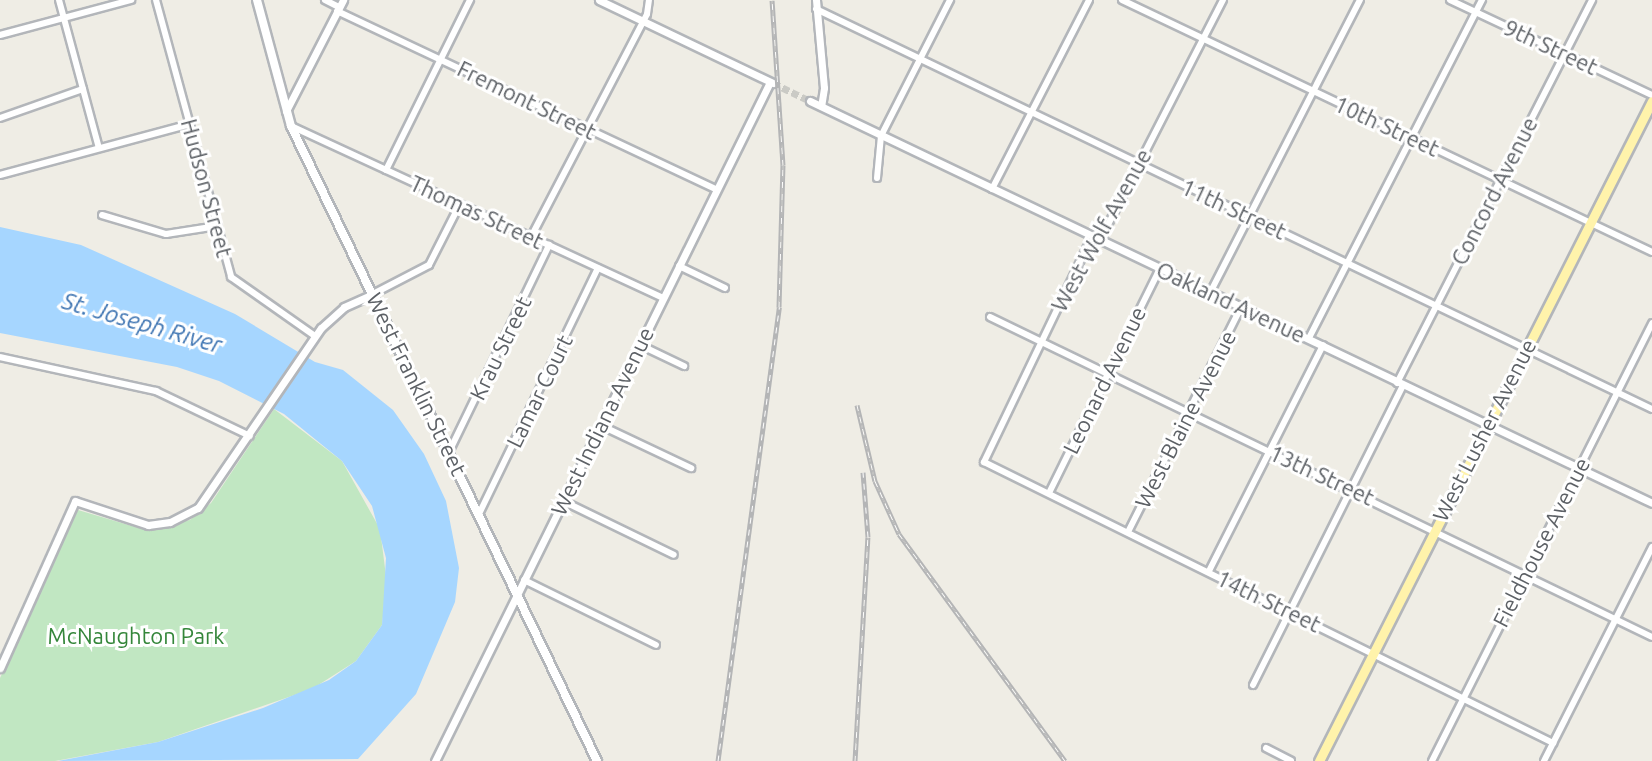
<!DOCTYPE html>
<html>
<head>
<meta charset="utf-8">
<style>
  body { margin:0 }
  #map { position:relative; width:1652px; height:761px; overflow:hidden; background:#efede5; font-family:Ubuntu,sans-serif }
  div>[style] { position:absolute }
  .green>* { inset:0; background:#c1e7c2 }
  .water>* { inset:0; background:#a6d6ff }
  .tertiary-tunnel>* { height:7px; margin-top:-3.5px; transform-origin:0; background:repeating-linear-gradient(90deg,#cacac5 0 7px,transparent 0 10.5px) }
  .roads { filter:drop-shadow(2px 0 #b3b6ba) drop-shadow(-2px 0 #b3b6ba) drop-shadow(0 2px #b3b6ba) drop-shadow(0 -2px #b3b6ba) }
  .minor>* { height:6px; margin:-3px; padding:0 3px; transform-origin:3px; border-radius:3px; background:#fff }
  .tertiary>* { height:7px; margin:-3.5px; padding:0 3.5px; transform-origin:3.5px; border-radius:3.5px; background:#fff }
  .secondary>* { height:8px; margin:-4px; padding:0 4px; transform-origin:4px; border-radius:4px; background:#fff }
  .primary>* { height:9px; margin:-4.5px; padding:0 4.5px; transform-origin:4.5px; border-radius:4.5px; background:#fff3ab }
  .rail>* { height:5px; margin-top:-2.5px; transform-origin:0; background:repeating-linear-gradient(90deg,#fff 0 6px,#b4b5b6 0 12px); box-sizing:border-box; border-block:2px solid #b4b5b6 }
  span { translate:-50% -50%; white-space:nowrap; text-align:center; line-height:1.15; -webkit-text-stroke:6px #fff; paint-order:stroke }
  .street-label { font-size:22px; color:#5d6166 }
  .park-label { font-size:22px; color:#34863a }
  .water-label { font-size:24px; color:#4076b3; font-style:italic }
</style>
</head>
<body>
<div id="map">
  <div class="green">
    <i style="clip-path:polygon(274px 409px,342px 461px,380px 529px,387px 584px,382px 625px,356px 661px,312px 689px,158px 742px,55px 761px,0 761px,0 678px,78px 510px,142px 529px,190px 520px,211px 503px)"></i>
  </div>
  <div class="water">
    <i style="clip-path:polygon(0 227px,81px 245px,235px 314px,315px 362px,343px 370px,393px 410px,424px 454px,446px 501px,459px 568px,455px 602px,416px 694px,358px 759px,58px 761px,158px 742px,263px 708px,329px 680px,356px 661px,382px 625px,386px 558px,372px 506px,342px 461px,284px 414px,219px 381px,177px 367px,0 333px)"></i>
  </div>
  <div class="tertiary-tunnel">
    <i style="left:773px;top:83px;width:41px;rotate:25.9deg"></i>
  </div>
  <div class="roads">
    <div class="minor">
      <i style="left:59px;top:0;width:153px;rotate:74.9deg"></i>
      <i style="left:156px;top:0;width:287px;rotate:74.8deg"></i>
      <i style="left:231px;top:277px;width:103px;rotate:35.1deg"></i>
      <i style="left:325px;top:0;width:16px;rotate:27deg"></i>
      <i style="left:1122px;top:0;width:587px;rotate:25.43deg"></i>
      <i style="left:1223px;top:0;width:262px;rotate:117.1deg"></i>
      <i style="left:1104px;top:233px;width:20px;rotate:143deg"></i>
      <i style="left:1088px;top:245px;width:241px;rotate:115.6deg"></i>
      <i style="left:984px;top:462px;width:635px;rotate:26.28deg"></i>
      <i style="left:1450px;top:0;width:223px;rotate:25.2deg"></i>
      <i style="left:816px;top:9px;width:927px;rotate:25.57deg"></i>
      <i style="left:337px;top:11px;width:420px;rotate:25.2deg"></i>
      <i style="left:0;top:35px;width:136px;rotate:-15deg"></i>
      <i style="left:0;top:118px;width:88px;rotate:-19.3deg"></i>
      <i style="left:291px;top:126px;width:410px;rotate:24.8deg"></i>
      <i style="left:386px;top:170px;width:190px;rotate:-63.7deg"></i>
      <i style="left:0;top:175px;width:197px;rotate:-15deg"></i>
      <i style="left:877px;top:178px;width:42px;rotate:-84.6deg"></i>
      <i style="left:881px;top:136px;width:153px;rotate:-63.1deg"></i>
      <i style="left:992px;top:189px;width:212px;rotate:-62.8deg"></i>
      <i style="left:102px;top:215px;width:67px;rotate:16.5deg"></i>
      <i style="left:166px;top:234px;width:52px;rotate:-8.9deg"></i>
      <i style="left:531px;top:237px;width:251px;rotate:-62.5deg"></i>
      <i style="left:647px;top:14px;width:14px;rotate:-82deg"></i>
      <i style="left:679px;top:266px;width:51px;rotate:25.6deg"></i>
      <i style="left:1211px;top:291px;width:327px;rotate:-62.9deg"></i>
      <i style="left:373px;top:294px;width:63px;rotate:-27.4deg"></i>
      <i style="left:429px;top:265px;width:68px;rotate:-63.1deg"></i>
      <i style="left:990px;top:317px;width:735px;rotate:25.8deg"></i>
      <i style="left:1309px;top:338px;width:380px;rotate:-62.9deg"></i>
      <i style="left:640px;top:345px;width:49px;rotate:25.5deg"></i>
      <i style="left:0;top:357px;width:160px;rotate:12.3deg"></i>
      <i style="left:156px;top:391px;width:104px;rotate:25.6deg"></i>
      <i style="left:1397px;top:383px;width:430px;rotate:-63deg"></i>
      <i style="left:600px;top:425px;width:101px;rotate:25.3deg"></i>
      <i style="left:450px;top:450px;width:228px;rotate:-64.2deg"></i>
      <i style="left:1049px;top:493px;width:251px;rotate:-63.7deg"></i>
      <i style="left:563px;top:501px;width:123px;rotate:25.9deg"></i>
      <i style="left:479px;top:514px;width:273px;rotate:-64.2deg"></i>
      <i style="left:1128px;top:532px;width:252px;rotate:-63.3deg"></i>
      <i style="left:1209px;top:571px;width:253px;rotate:-63.2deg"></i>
      <i style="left:524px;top:580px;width:147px;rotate:26.2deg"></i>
      <i style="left:1253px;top:685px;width:335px;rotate:-63.4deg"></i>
      <i style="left:1266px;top:748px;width:28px;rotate:27deg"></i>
      <i style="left:1432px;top:761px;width:490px;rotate:-63.3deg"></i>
      <i style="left:1544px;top:761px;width:240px;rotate:-63.2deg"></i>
    </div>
    <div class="tertiary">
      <i style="left:599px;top:0;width:193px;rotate:25.5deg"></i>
      <i style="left:816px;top:0;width:88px;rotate:84.8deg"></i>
      <i style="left:824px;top:88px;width:18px;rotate:99deg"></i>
      <i style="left:810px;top:101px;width:933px;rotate:25.52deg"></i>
      <i style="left:286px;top:111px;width:125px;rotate:-62.8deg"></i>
      <i style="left:0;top:668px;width:183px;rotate:-65.8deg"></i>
      <i style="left:75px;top:501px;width:77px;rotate:18.2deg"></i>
      <i style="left:148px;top:525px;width:22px;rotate:-8deg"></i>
      <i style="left:170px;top:522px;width:31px;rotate:-27deg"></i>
      <i style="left:198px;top:508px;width:218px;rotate:-55.7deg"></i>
      <i style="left:321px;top:328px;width:31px;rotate:-42deg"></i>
      <i style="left:344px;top:307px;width:32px;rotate:-24deg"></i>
      <i style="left:435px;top:761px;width:757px;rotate:-63.74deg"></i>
    </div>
    <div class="secondary">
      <i style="left:257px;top:0;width:131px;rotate:74.9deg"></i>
      <i style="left:291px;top:126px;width:705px;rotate:64.27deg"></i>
    </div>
    <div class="primary">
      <i style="left:1319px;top:761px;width:739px;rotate:-63.23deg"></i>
    </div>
  </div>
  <div class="rail">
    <i style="left:857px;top:405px;width:78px;rotate:76.7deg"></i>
    <i style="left:875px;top:481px;width:58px;rotate:65.6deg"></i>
    <i style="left:899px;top:534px;width:281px;rotate:53.8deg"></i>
    <i style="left:718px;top:761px;width:458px;rotate:-82.3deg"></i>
    <i style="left:779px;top:307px;width:142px;rotate:-88.4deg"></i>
    <i style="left:783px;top:165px;width:165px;rotate:-93.8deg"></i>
    <i style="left:855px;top:761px;width:224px;rotate:-86.7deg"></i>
    <i style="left:868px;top:537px;width:65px;rotate:-94.4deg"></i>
  </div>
  <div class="street-label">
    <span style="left:1551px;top:47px;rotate:25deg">9th Street</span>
    <span style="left:527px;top:100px;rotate:26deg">Fremont Street</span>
    <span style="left:1387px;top:126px;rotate:25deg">10th Street</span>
    <span style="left:207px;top:188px;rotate:75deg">Hudson Street</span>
    <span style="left:1494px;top:191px;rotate:-63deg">Concord Avenue</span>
    <span style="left:1234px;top:209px;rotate:25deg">11th Street</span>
    <span style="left:477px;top:212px;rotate:25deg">Thomas Street</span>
    <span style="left:1101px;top:230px;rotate:-61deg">West Wolf Avenue</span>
    <span style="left:1231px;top:302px;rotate:25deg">Oakland Avenue</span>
    <span style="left:500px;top:348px;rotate:-64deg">Krau Street</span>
    <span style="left:1104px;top:380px;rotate:-64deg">Leonard Avenue</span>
    <span style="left:417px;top:384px;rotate:64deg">West Franklin Street</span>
    <span style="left:539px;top:391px;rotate:-64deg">Lamar Court</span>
    <span style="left:1185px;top:419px;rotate:-63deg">West Blaine Avenue</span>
    <span style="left:602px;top:421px;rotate:-64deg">West Indiana Avenue</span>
    <span style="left:1484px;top:430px;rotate:-63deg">West Lusher Avenue</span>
    <span style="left:1322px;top:475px;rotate:25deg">13th Street</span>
    <span style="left:1541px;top:542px;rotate:-63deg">Fieldhouse Avenue</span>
    <span style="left:1269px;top:601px;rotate:26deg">14th Street</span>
  </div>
  <div class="park-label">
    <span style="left:136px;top:636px">McNaughton Park</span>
  </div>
  <div class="water-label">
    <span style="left:142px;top:323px;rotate:16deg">St. Joseph River</span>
  </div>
</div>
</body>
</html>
